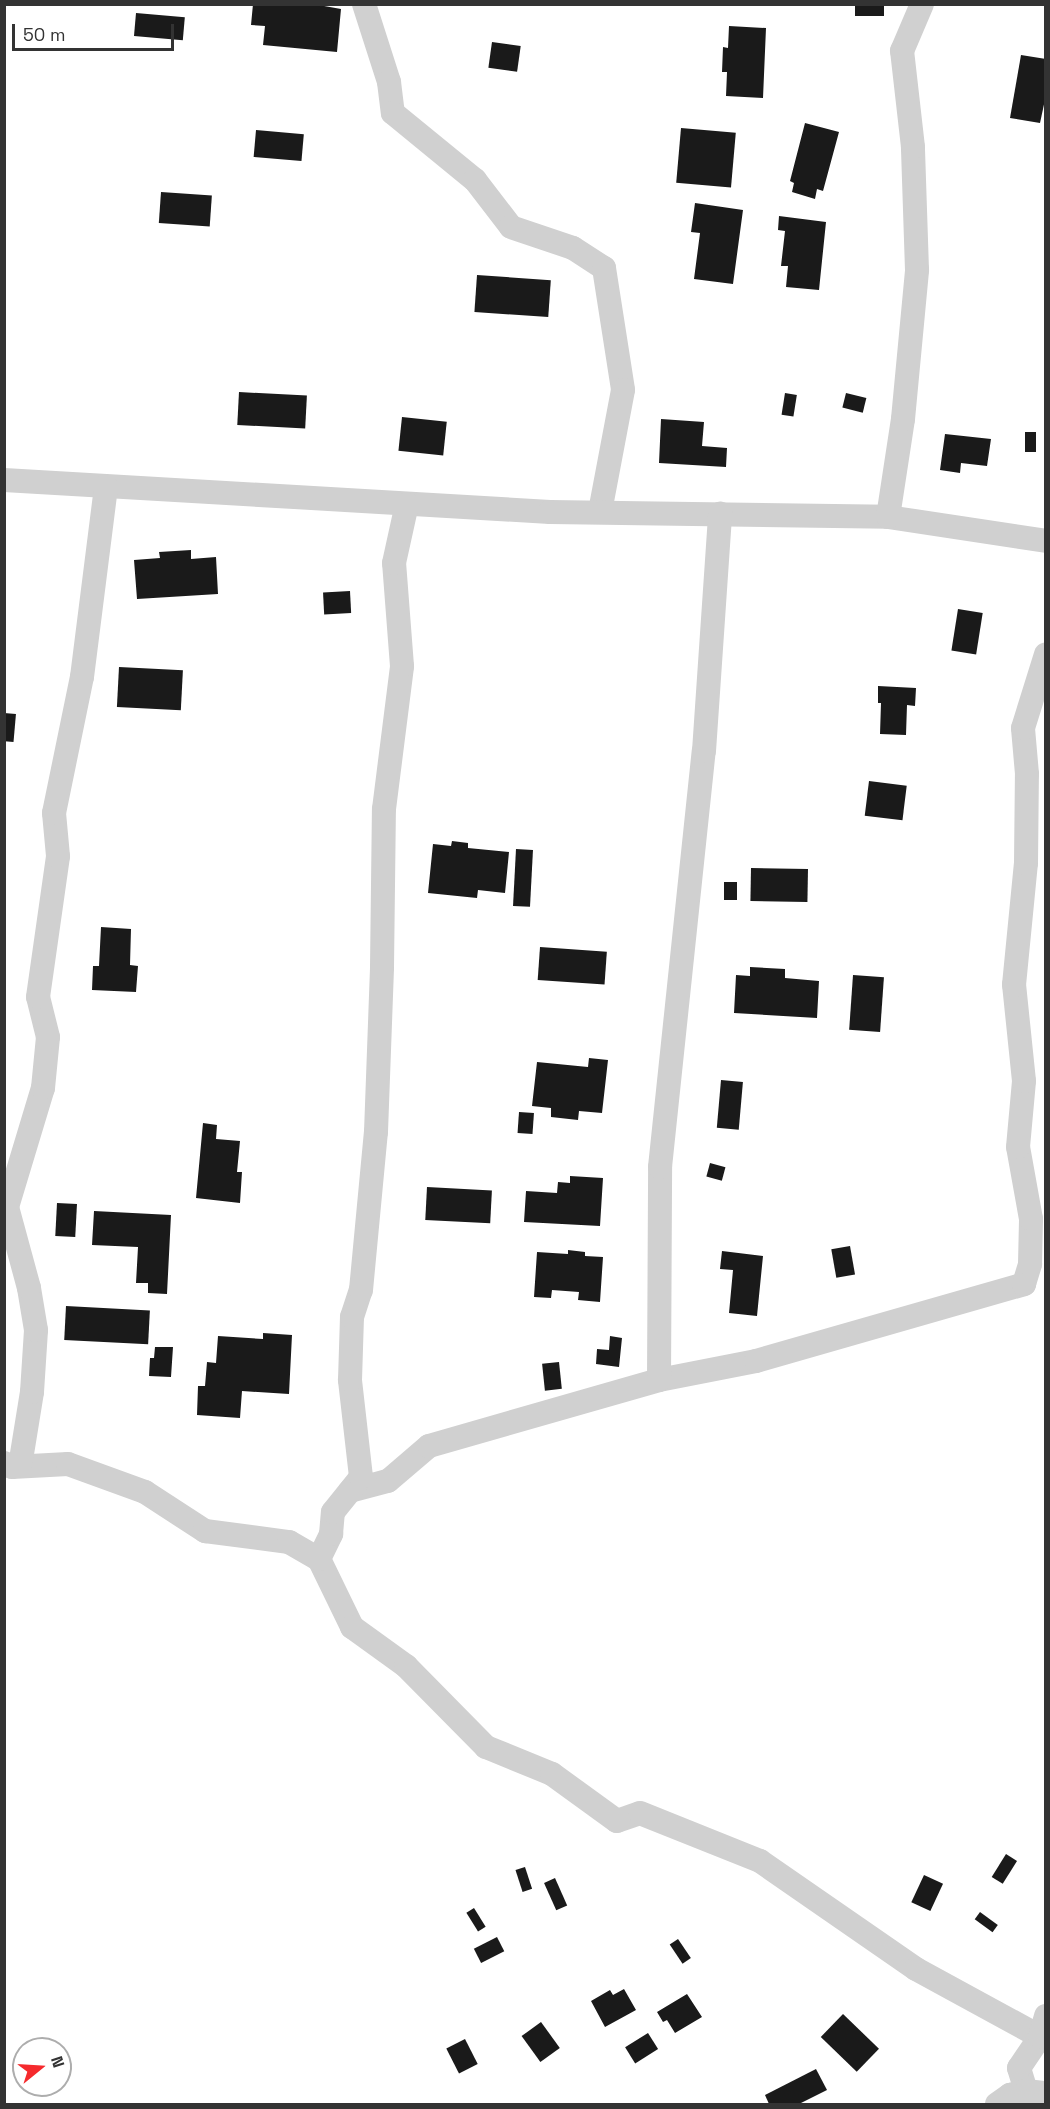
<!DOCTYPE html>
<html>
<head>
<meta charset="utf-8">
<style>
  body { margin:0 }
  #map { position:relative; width:1050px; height:2109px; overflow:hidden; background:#fff; font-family:"Space Grotesk",sans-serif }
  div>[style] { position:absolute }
  .building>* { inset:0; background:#1a1a1a; transform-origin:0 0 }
  .minor>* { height:24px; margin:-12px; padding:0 12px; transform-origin:12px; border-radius:12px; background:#d0d0d0 }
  span { translate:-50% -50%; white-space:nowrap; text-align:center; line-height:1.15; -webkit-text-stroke:6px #fff; paint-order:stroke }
  .frame { position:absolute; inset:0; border:6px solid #333; pointer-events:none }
  .north { position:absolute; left:12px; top:2037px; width:60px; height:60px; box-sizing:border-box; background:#fff; border:2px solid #adadad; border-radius:50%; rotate:72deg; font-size:16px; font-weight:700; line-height:24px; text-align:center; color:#333 }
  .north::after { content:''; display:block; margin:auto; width:21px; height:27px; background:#f52a2d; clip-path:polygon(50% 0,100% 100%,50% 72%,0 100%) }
  .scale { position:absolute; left:12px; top:24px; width:162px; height:27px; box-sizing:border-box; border:3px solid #333; border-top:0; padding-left:8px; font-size:18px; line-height:21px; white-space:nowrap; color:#333; -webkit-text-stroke:4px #fff; paint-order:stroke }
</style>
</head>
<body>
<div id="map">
  <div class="building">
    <i style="clip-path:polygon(253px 4px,313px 4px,341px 9px,337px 52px,263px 45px,265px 26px,251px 25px)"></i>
    <i style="left:855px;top:4px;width:29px;height:12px"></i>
    <i style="left:136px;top:13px;width:49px;height:23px;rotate:5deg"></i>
    <i style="clip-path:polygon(729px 26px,766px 28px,763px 98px,726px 96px,727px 72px,722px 72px,723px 47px,728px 48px)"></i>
    <i style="left:492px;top:42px;width:29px;height:26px;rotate:8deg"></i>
    <i style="clip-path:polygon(1021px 55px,1046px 59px,1046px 95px,1040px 123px,1010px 118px)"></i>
    <i style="clip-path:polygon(805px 123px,839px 132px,823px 191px,817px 189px,815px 199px,792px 192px,794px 183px,790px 181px)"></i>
    <i style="left:681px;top:128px;width:55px;height:55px;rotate:5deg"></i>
    <i style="left:256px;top:130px;width:48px;height:27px;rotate:5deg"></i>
    <i style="left:161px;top:192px;width:51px;height:31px;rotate:4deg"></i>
    <i style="clip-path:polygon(695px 203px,743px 210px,733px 284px,694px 279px,700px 233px,691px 232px)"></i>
    <i style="clip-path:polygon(779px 216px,826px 222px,819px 290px,786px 287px,788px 266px,781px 266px,785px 231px,778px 230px)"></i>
    <i style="left:477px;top:275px;width:74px;height:37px;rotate:4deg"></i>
    <i style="left:239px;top:392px;width:68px;height:33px;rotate:3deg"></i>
    <i style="left:785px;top:393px;width:12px;height:22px;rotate:9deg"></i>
    <i style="left:846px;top:393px;width:21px;height:15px;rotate:14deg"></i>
    <i style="left:402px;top:417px;width:45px;height:34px;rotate:6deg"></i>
    <i style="clip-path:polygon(661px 419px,704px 422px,702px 446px,727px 448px,726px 467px,659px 463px)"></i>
    <i style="left:1025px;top:432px;width:11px;height:20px"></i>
    <i style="clip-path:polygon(945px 434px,991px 439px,987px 466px,961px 463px,960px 473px,940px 470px)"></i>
    <i style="clip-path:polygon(191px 550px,191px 559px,216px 557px,218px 594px,137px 599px,134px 560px,160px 558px,159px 552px)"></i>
    <i style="left:350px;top:591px;width:22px;height:27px;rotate:87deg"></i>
    <i style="left:958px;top:609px;width:25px;height:42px;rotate:9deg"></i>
    <i style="left:119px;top:667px;width:64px;height:40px;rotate:3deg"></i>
    <i style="clip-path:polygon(878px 686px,916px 688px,915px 706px,907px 705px,906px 735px,880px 734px,881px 703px,878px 703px)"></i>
    <i style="left:4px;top:713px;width:12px;height:28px;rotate:5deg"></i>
    <i style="left:869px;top:781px;width:38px;height:35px;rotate:7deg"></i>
    <i style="clip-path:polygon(452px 841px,468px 843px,468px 848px,509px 852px,505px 893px,478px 890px,477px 898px,428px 893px,433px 844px,451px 846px)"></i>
    <i style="left:516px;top:849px;width:17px;height:57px;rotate:3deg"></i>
    <i style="left:751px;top:868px;width:57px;height:33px;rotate:1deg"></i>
    <i style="left:724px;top:882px;width:13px;height:18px"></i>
    <i style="clip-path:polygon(101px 927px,131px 929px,130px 965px,138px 966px,136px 992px,92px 990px,93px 966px,99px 966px)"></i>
    <i style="left:540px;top:947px;width:67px;height:33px;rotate:4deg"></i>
    <i style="clip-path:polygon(750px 967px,785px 969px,785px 978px,819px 981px,817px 1018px,734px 1013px,736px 975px,750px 976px)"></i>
    <i style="left:853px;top:975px;width:31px;height:55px;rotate:4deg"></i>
    <i style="clip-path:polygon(589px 1058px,608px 1060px,602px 1113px,579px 1111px,578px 1120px,551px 1117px,551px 1108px,532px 1106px,537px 1062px,588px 1067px)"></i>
    <i style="left:721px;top:1080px;width:22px;height:48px;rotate:5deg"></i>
    <i style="left:519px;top:1112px;width:15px;height:21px;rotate:4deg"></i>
    <i style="clip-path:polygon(203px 1123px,217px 1125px,216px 1139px,240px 1141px,237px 1172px,242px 1172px,240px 1203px,196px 1198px)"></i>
    <i style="left:710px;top:1163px;width:16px;height:14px;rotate:15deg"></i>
    <i style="clip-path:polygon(570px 1176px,603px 1178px,600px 1226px,524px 1222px,526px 1191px,557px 1193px,558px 1182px,570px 1183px)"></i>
    <i style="left:427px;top:1187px;width:65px;height:33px;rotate:3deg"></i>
    <i style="left:57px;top:1203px;width:20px;height:33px;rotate:3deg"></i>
    <i style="clip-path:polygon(94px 1211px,171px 1215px,167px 1294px,148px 1293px,148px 1283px,136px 1283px,138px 1247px,92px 1245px)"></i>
    <i style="left:850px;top:1246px;width:29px;height:19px;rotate:80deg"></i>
    <i style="clip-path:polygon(568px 1250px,585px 1252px,585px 1256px,603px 1257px,600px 1302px,578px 1300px,579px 1292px,552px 1290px,551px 1298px,534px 1297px,537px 1252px,568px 1254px)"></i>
    <i style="clip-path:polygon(722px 1251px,763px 1256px,757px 1316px,729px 1313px,733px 1270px,720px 1269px)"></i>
    <i style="left:66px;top:1306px;width:84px;height:34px;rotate:3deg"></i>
    <i style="clip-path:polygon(263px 1333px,292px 1335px,289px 1394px,242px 1391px,240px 1418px,197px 1415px,198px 1386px,205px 1386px,207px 1362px,216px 1363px,218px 1336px,263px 1339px)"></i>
    <i style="clip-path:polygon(610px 1336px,622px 1338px,619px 1367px,596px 1364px,597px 1349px,609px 1350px)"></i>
    <i style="clip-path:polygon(155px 1347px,173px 1347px,171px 1377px,149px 1376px,150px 1358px,154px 1358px)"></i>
    <i style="left:559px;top:1362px;width:27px;height:17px;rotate:84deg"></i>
    <i style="left:1006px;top:1854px;width:13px;height:27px;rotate:32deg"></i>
    <i style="left:525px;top:1867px;width:23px;height:10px;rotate:72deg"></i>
    <i style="left:924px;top:1875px;width:21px;height:30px;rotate:25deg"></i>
    <i style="left:555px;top:1878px;width:30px;height:12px;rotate:66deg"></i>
    <i style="left:474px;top:1908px;width:22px;height:9px;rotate:58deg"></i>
    <i style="left:980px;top:1912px;width:22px;height:9px;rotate:36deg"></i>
    <i style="left:497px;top:1937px;width:16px;height:26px;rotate:63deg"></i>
    <i style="left:678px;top:1939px;width:23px;height:10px;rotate:56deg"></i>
    <i style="clip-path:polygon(624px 1989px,636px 2010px,605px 2027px,591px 2001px,610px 1990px,613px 1995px)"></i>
    <i style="clip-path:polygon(687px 1994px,702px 2017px,675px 2033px,667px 2020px,663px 2022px,657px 2012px)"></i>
    <i style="left:843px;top:2014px;width:50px;height:32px;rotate:44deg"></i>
    <i style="left:541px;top:2022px;width:32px;height:24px;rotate:54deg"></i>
    <i style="left:648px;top:2033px;width:19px;height:27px;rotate:58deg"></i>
    <i style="left:465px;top:2039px;width:28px;height:21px;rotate:63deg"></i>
    <i style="clip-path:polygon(816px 2069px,827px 2090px,799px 2104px,769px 2104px,765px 2095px)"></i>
  </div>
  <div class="minor">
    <i style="left:364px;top:4px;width:82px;rotate:72.2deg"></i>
    <i style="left:389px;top:82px;width:31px;rotate:83deg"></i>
    <i style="left:393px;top:113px;width:106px;rotate:39.3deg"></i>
    <i style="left:475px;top:180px;width:59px;rotate:52.5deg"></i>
    <i style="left:511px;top:227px;width:65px;rotate:18.7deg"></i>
    <i style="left:573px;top:248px;width:37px;rotate:33deg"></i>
    <i style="left:604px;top:268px;width:123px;rotate:81.1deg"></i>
    <i style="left:623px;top:390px;width:124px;rotate:100.7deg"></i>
    <i style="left:4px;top:480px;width:547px;rotate:3.35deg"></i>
    <i style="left:550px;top:512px;width:338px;rotate:0.8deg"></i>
    <i style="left:888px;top:517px;width:160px;rotate:8.6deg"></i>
    <i style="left:888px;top:517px;width:99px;rotate:-81.3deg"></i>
    <i style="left:903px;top:419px;width:150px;rotate:-84.6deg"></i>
    <i style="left:917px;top:270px;width:123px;rotate:-91.9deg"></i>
    <i style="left:913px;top:147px;width:97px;rotate:-96.5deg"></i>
    <i style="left:902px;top:51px;width:51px;rotate:-66.9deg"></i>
    <i style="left:659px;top:1380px;width:99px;rotate:-11.1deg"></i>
    <i style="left:756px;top:1361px;width:279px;rotate:-16deg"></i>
    <i style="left:1024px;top:1284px;width:21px;rotate:-73deg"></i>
    <i style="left:1030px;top:1264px;width:45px;rotate:-88.7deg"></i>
    <i style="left:1031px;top:1219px;width:73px;rotate:-100.2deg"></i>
    <i style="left:1018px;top:1147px;width:66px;rotate:-84.8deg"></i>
    <i style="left:1024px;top:1081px;width:97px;rotate:-95.9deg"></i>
    <i style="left:1014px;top:985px;width:123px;rotate:-84.4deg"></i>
    <i style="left:1026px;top:863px;width:89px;rotate:-89.4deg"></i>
    <i style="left:1027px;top:774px;width:46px;rotate:-95deg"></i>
    <i style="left:1023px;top:728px;width:77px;rotate:-72.7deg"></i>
    <i style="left:4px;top:1463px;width:9px;rotate:27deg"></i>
    <i style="left:12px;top:1467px;width:56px;rotate:-3.1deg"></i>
    <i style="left:68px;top:1464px;width:82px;rotate:20deg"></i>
    <i style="left:145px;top:1492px;width:72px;rotate:33deg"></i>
    <i style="left:205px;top:1531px;width:85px;rotate:7.5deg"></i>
    <i style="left:289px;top:1542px;width:34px;rotate:30deg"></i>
    <i style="left:319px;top:1559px;width:76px;rotate:64.1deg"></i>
    <i style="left:352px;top:1627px;width:67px;rotate:35.8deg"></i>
    <i style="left:406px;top:1666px;width:114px;rotate:45.4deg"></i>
    <i style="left:486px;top:1747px;width:71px;rotate:22.2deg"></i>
    <i style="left:552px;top:1774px;width:80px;rotate:35.9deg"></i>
    <i style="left:617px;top:1821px;width:24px;rotate:-19deg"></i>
    <i style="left:640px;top:1813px;width:129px;rotate:21.8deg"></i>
    <i style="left:760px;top:1861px;width:190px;rotate:34.7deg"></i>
    <i style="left:916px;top:1969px;width:148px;rotate:28.6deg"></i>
    <i style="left:20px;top:1466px;width:75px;rotate:-80.8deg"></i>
    <i style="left:32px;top:1392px;width:62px;rotate:-86.3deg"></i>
    <i style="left:36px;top:1330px;width:43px;rotate:-99.5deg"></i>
    <i style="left:29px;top:1288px;width:84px;rotate:-105.2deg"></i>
    <i style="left:7px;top:1207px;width:124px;rotate:-73.2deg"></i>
    <i style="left:43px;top:1088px;width:51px;rotate:-84.4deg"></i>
    <i style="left:48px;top:1037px;width:41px;rotate:-104deg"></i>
    <i style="left:38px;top:997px;width:142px;rotate:-81.9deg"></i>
    <i style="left:58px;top:856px;width:43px;rotate:-95.3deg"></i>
    <i style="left:54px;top:813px;width:139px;rotate:-78.4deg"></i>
    <i style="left:82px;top:677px;width:192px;rotate:-82.8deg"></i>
    <i style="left:350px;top:1491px;width:39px;rotate:-15deg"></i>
    <i style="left:388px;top:1481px;width:54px;rotate:-40.5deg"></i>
    <i style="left:429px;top:1446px;width:239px;rotate:-16deg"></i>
    <i style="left:659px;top:1380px;width:213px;rotate:-89.7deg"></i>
    <i style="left:660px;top:1167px;width:418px;rotate:-84deg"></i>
    <i style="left:704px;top:751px;width:238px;rotate:-86.1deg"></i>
    <i style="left:319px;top:1559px;width:28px;rotate:-64deg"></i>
    <i style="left:331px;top:1534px;width:22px;rotate:-85deg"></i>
    <i style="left:333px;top:1512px;width:45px;rotate:-51.3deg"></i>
    <i style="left:361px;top:1477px;width:98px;rotate:-96.5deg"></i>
    <i style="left:350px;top:1380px;width:63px;rotate:-88.2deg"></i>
    <i style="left:352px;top:1317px;width:28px;rotate:-72deg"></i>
    <i style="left:361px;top:1290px;width:159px;rotate:-84.6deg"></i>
    <i style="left:376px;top:1132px;width:165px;rotate:-87.9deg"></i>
    <i style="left:382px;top:967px;width:158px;rotate:-89.3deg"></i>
    <i style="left:384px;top:809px;width:144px;rotate:-82.8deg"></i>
    <i style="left:402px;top:666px;width:103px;rotate:-94.4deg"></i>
    <i style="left:394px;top:563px;width:60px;rotate:-77.6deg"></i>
    <i style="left:1026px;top:2091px;width:24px;rotate:-107deg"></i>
    <i style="left:1019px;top:2068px;width:37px;rotate:-56deg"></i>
    <i style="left:1040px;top:2037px;width:22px;rotate:-74deg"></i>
    <i style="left:997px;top:2104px;width:16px;rotate:-35deg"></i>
    <i style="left:1010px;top:2095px;width:16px;rotate:-14deg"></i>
    <i style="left:1026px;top:2091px;width:20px;rotate:6deg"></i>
  </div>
  <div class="frame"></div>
  <div class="north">N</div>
  <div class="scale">50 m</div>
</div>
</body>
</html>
